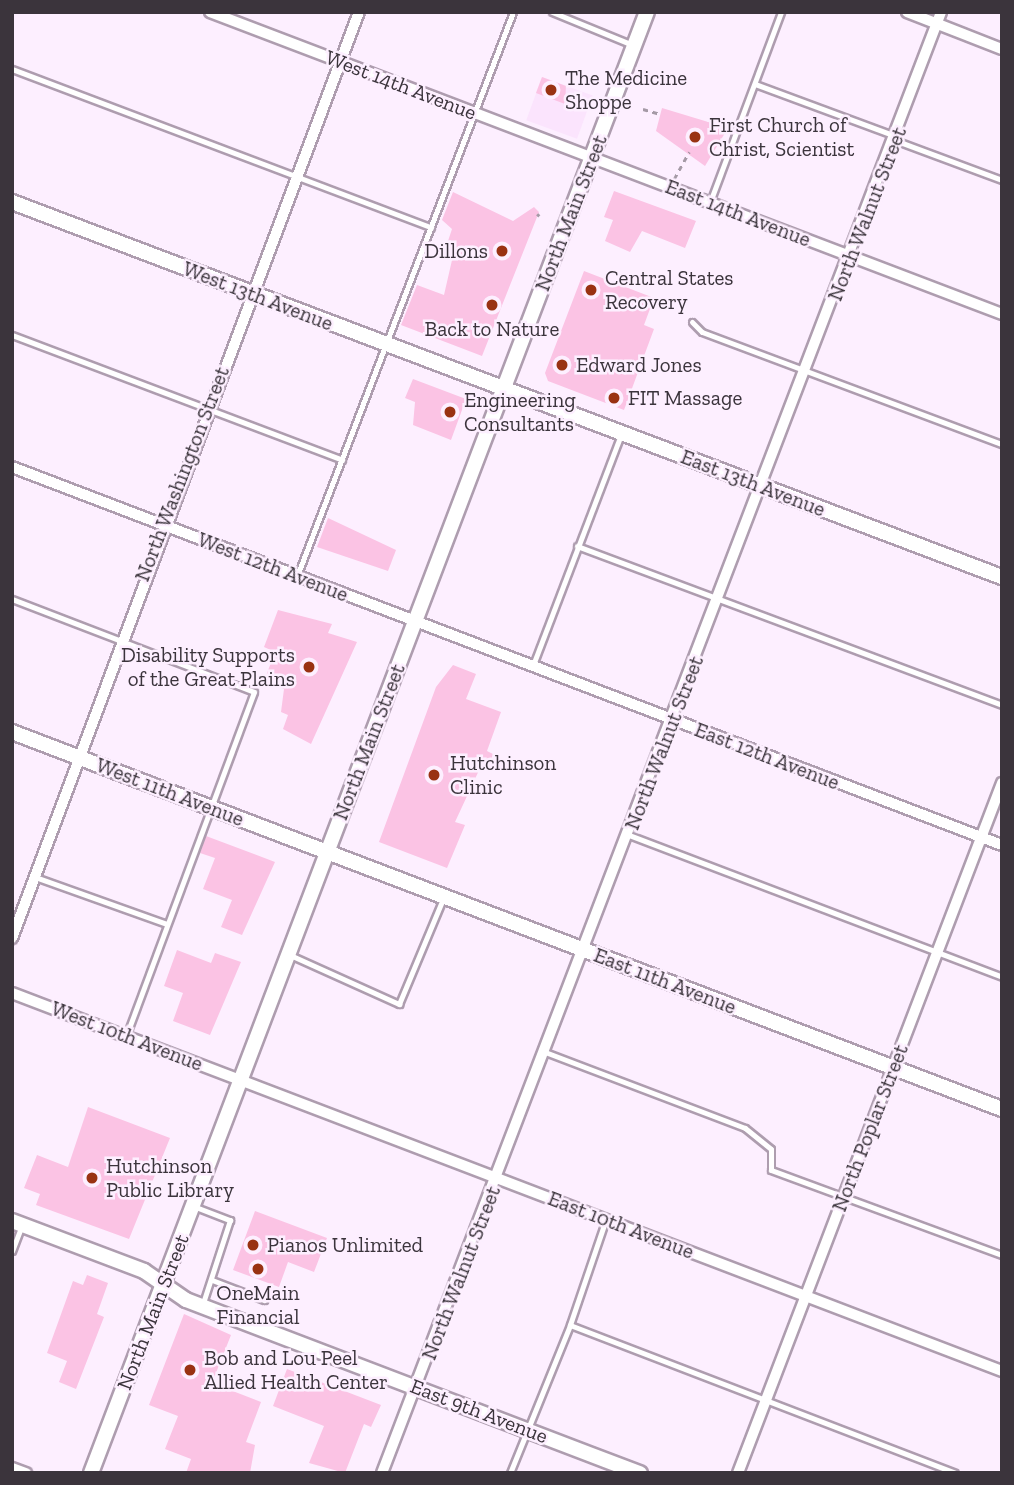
<!DOCTYPE html>
<html>
<head>
<meta charset="utf-8">
<style>
  body { margin:0 }
  #map { position:relative; width:1014px; height:1485px; overflow:hidden; background:#fdefff; font-family:"Zilla Slab",serif }
  div>[style] { position:absolute }
  .built>* { inset:0; background:#fbe4fd; transform-origin:0 0 }
  .building>* { inset:0; background:#fbc3e4 }
  .path>* { height:2.5px; margin-top:-1.25px; transform-origin:0; background:repeating-linear-gradient(90deg,#a59aa6 0 5px,transparent 0 10px) }
  .roads { filter:drop-shadow(2px 0 #ae9daf) drop-shadow(-2px 0 #ae9daf) drop-shadow(0 2px #ae9daf) drop-shadow(0 -2px #ae9daf) }
  .lane>* { height:5px; margin:-2.5px; padding:0 2.5px; transform-origin:2.5px; border-radius:2.5px; background:#fff }
  .street>* { height:10px; margin:-5px; padding:0 5px; transform-origin:5px; border-radius:5px; background:#fff }
  .secondary>* { height:14px; margin:-7px; padding:0 7px; transform-origin:7px; border-radius:7px; background:#fff }
  .dots>* { width:19px; height:19px; translate:-50% -50%; box-sizing:border-box; border:4px solid #fdefff; border-radius:50% }
  span { translate:-50% -50%; white-space:nowrap; text-align:center; line-height:1.15; -webkit-text-stroke:5px #fdefff; paint-order:stroke }
  .poi-label { font-size:21px; color:#3b343c }
  .left { translate:0 -50%; text-align:left }
  .right { translate:-100% -50%; text-align:right }
  .street-label { font-size:21px; color:#3b343c }
  .frame { position:absolute; inset:0; border:14px solid #3b343c; pointer-events:none }
</style>
</head>
<body>
<div id="map">
  <div class="built">
    <i style="left:542px;top:77px;width:54px;height:46px;rotate:20deg"></i>
  </div>
  <div class="building">
    <i style="clip-path:polygon(542px 77px,566px 86px,565px 104px,536px 93px)"></i>
    <i style="clip-path:polygon(662px 108px,728px 128px,705px 166px,656px 131px)"></i>
    <i style="clip-path:polygon(614px 191px,696px 221px,685px 248px,642px 231px,630px 252px,605px 241px,613px 220px,604px 217px)"></i>
    <i style="clip-path:polygon(453px 192px,513px 221px,534px 207px,539px 212px,482px 356px,401px 325px,417px 285px,444px 295px,455px 247px,447px 244px,452px 229px,442px 220px)"></i>
    <i style="clip-path:polygon(584px 271px,654px 298px,644px 325px,654px 329px,624px 410px,548px 381px,545px 373px)"></i>
    <i style="clip-path:polygon(413px 379px,466px 399px,451px 440px,413px 425px,415px 402px,405px 398px)"></i>
    <i style="clip-path:polygon(328px 518px,396px 550px,388px 571px,317px 547px)"></i>
    <i style="clip-path:polygon(278px 610px,332px 624px,328px 633px,357px 642px,311px 744px,283px 729px,288px 715px,281px 712px,284px 689px,264px 681px,275px 652px,264px 647px)"></i>
    <i style="clip-path:polygon(453px 665px,476px 674px,466px 699px,501px 712px,487px 751px,493px 754px,488px 769px,481px 766px,455px 822px,465px 825px,447px 868px,379px 842px,436px 687px)"></i>
    <i style="clip-path:polygon(206px 836px,275px 862px,242px 935px,221px 927px,232px 900px,203px 889px,215px 858px,200px 853px)"></i>
    <i style="clip-path:polygon(177px 950px,211px 963px,215px 953px,241px 962px,210px 1035px,173px 1021px,183px 993px,164px 986px)"></i>
    <i style="clip-path:polygon(88px 1107px,170px 1138px,129px 1239px,36px 1205px,40px 1194px,24px 1188px,37px 1155px,68px 1167px)"></i>
    <i style="clip-path:polygon(255px 1211px,327px 1238px,314px 1272px,288px 1262px,279px 1287px,233px 1270px)"></i>
    <i style="clip-path:polygon(87px 1275px,108px 1283px,97px 1314px,104px 1317px,76px 1389px,59px 1382px,67px 1361px,47px 1353px,73px 1281px,83px 1285px)"></i>
    <i style="clip-path:polygon(184px 1314px,231px 1335px,212px 1383px,261px 1402px,246px 1442px,255px 1445px,250px 1473px,186px 1473px,191px 1459px,165px 1449px,178px 1416px,149px 1405px)"></i>
    <i style="clip-path:polygon(287px 1369px,381px 1405px,371px 1427px,364px 1424px,345px 1473px,309px 1463px,324px 1426px,273px 1406px)"></i>
  </div>
  <div class="path">
    <i style="left:643px;top:109px;width:18px;rotate:16deg"></i>
    <i style="left:674px;top:179px;width:31px;rotate:-61deg"></i>
    <i style="left:537px;top:216px;width:3px;rotate:-45deg"></i>
  </div>
  <div class="roads">
    <div class="lane">
      <i style="left:552px;top:12px;width:87px;rotate:22.2deg"></i>
      <i style="left:12px;top:69px;width:448px;rotate:20.7deg"></i>
      <i style="left:755px;top:84px;width:147px;rotate:20.3deg"></i>
      <i style="left:897px;top:141px;width:112px;rotate:20.4deg"></i>
      <i style="left:710px;top:202px;width:203px;rotate:-69.5deg"></i>
      <i style="left:692px;top:322px;width:14px;rotate:45deg"></i>
      <i style="left:702px;top:332px;width:320px;rotate:20.5deg"></i>
      <i style="left:12px;top:335px;width:353px;rotate:20.7deg"></i>
      <i style="left:577px;top:546px;width:454px;rotate:20.5deg"></i>
      <i style="left:297px;top:576px;width:604px;rotate:-69.04deg"></i>
      <i style="left:12px;top:599px;width:259px;rotate:21deg"></i>
      <i style="left:254px;top:692px;width:367px;rotate:110.4deg"></i>
      <i style="left:533px;top:665px;width:247px;rotate:-69.1deg"></i>
      <i style="left:629px;top:835px;width:399px;rotate:20.8deg"></i>
      <i style="left:35px;top:877px;width:140px;rotate:19.6deg"></i>
      <i style="left:290px;top:955px;width:120px;rotate:24.2deg"></i>
      <i style="left:399px;top:1004px;width:114px;rotate:-67.3deg"></i>
      <i style="left:545px;top:1052px;width:214px;rotate:20.8deg"></i>
      <i style="left:745px;top:1128px;width:33px;rotate:39deg"></i>
      <i style="left:771px;top:1149px;width:21px;rotate:90deg"></i>
      <i style="left:771px;top:1170px;width:246px;rotate:20.2deg"></i>
      <i style="left:193px;top:1206px;width:40px;rotate:21deg"></i>
      <i style="left:230px;top:1220px;width:90px;rotate:108deg"></i>
      <i style="left:606px;top:1219px;width:112px;rotate:108.8deg"></i>
      <i style="left:570px;top:1325px;width:412px;rotate:21deg"></i>
      <i style="left:12px;top:1251px;width:28px;rotate:-69deg"></i>
      <i style="left:212px;top:1280px;width:56px;rotate:21deg"></i>
      <i style="left:510px;top:1473px;width:160px;rotate:-67.9deg"></i>
    </div>
    <div class="street">
      <i style="left:210px;top:12px;width:848px;rotate:20.87deg"></i>
      <i style="left:907px;top:12px;width:102px;rotate:21.3deg"></i>
      <i style="left:12px;top:467px;width:1060px;rotate:20.9deg"></i>
      <i style="left:12px;top:938px;width:989px;rotate:-69.46deg"></i>
      <i style="left:12px;top:993px;width:1060px;rotate:20.9deg"></i>
      <i style="left:12px;top:1468px;width:15px;rotate:20deg"></i>
      <i style="left:382px;top:1473px;width:1564px;rotate:-69.06deg"></i>
      <i style="left:738px;top:1473px;width:739px;rotate:-69.06deg"></i>
    </div>
    <div class="secondary">
      <i style="left:12px;top:202px;width:1059px;rotate:20.75deg"></i>
      <i style="left:12px;top:732px;width:1059px;rotate:20.85deg"></i>
      <i style="left:12px;top:1221px;width:141px;rotate:20.7deg"></i>
      <i style="left:144px;top:1271px;width:51px;rotate:34.6deg"></i>
      <i style="left:186px;top:1300px;width:486px;rotate:20.9deg"></i>
      <i style="left:91px;top:1473px;width:1563px;rotate:-69.17deg"></i>
    </div>
  </div>
  <div class="dots">
    <i style="left:551px;top:90px;background:#993212"></i>
    <i style="left:695px;top:137px;background:#993212"></i>
    <i style="left:502px;top:251px;background:#993212"></i>
    <i style="left:591px;top:290px;background:#993212"></i>
    <i style="left:492px;top:305px;background:#993212"></i>
    <i style="left:562px;top:365px;background:#993212"></i>
    <i style="left:614px;top:398px;background:#993212"></i>
    <i style="left:450px;top:412px;background:#993212"></i>
    <i style="left:309px;top:667px;background:#993212"></i>
    <i style="left:434px;top:775px;background:#993212"></i>
    <i style="left:92px;top:1178px;background:#993212"></i>
    <i style="left:253px;top:1245px;background:#993212"></i>
    <i style="left:258px;top:1269px;background:#993212"></i>
    <i style="left:190px;top:1370px;background:#993212"></i>
  </div>
  <div class="poi-label">
    <span class="left" style="left:565px;top:90px">The Medicine<br>Shoppe</span>
    <span class="left" style="left:709px;top:137px">First Church of<br>Christ, Scientist</span>
    <span class="right" style="left:488px;top:251px">Dillons</span>
    <span class="left" style="left:605px;top:290px">Central States<br>Recovery</span>
    <span style="left:492px;top:329px">Back to Nature</span>
    <span class="left" style="left:576px;top:365px">Edward Jones</span>
    <span class="left" style="left:628px;top:398px">FIT Massage</span>
    <span class="left" style="left:464px;top:412px">Engineering<br>Consultants</span>
    <span class="right" style="left:295px;top:667px">Disability Supports<br>of the Great Plains</span>
    <span class="left" style="left:450px;top:775px">Hutchinson<br>Clinic</span>
    <span class="left" style="left:106px;top:1178px">Hutchinson<br>Public Library</span>
    <span class="left" style="left:267px;top:1245px">Pianos Unlimited</span>
    <span style="left:258px;top:1305px">OneMain<br>Financial</span>
    <span class="left" style="left:204px;top:1370px">Bob and Lou Peel<br>Allied Health Center</span>
  </div>
  <div class="street-label">
    <span style="left:401px;top:85px;rotate:21deg">West 14th Avenue</span>
    <span style="left:571px;top:213px;rotate:-69deg">North Main Street</span>
    <span style="left:738px;top:213px;rotate:21deg">East 14th Avenue</span>
    <span style="left:867px;top:214px;rotate:-69deg">North Walnut Street</span>
    <span style="left:258px;top:296px;rotate:21deg">West 13th Avenue</span>
    <span style="left:182px;top:474px;rotate:-69deg">North Washington Street</span>
    <span style="left:753px;top:483px;rotate:21deg">East 13th Avenue</span>
    <span style="left:273px;top:567px;rotate:21deg">West 12th Avenue</span>
    <span style="left:369px;top:742px;rotate:-69deg">North Main Street</span>
    <span style="left:664px;top:743px;rotate:-69deg">North Walnut Street</span>
    <span style="left:767px;top:756px;rotate:21deg">East 12th Avenue</span>
    <span style="left:170px;top:792px;rotate:21deg">West 11th Avenue</span>
    <span style="left:665px;top:981px;rotate:21deg">East 11th Avenue</span>
    <span style="left:127px;top:1036px;rotate:21deg">West 10th Avenue</span>
    <span style="left:870px;top:1128px;rotate:-69deg">North Poplar Street</span>
    <span style="left:621px;top:1225px;rotate:21deg">East 10th Avenue</span>
    <span style="left:461px;top:1273px;rotate:-69deg">North Walnut Street</span>
    <span style="left:153px;top:1312px;rotate:-69deg">North Main Street</span>
    <span style="left:479px;top:1411px;rotate:21deg">East 9th Avenue</span>
  </div>
  <div class="frame"></div>
</div>
</body>
</html>
